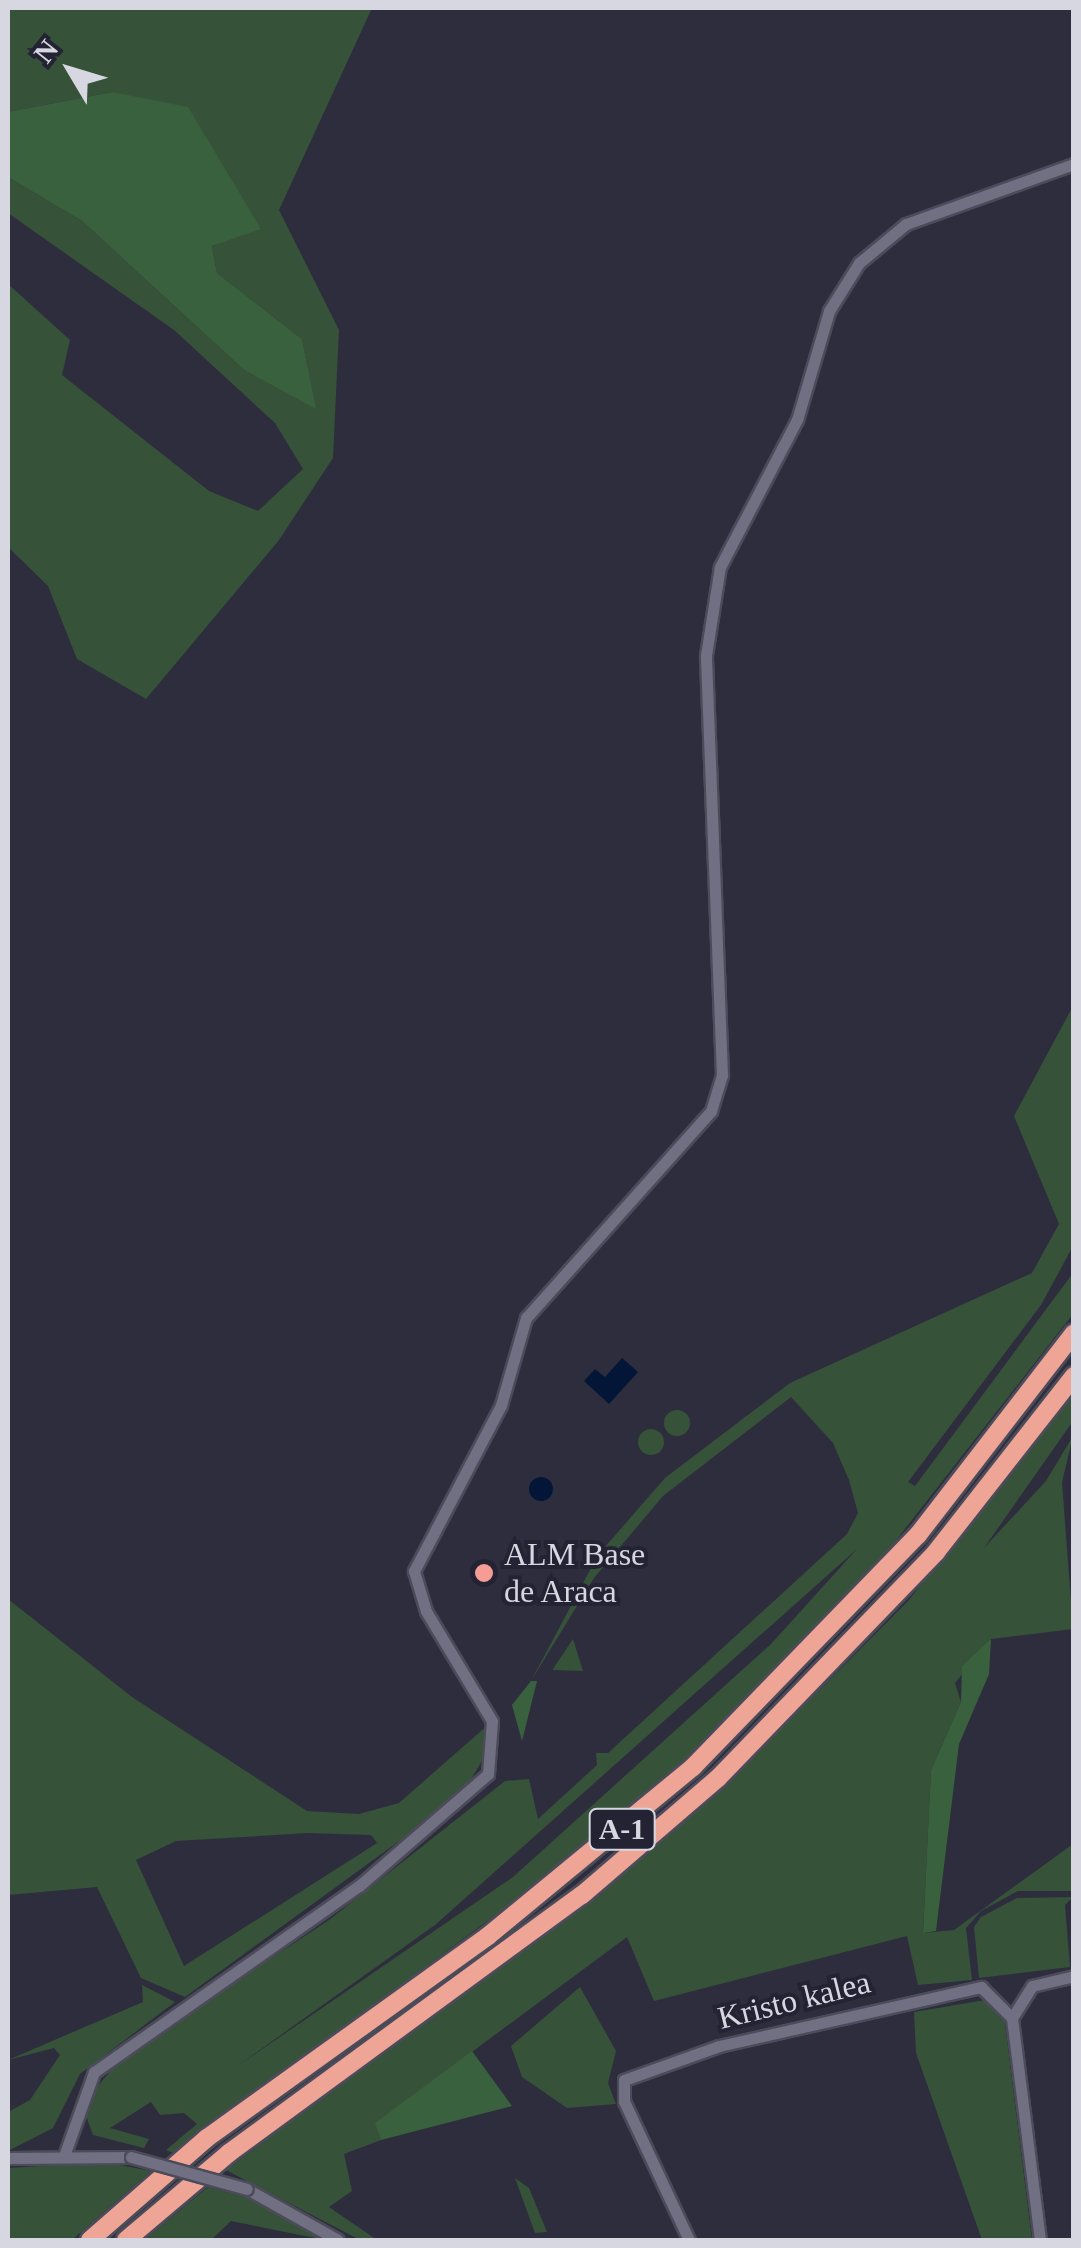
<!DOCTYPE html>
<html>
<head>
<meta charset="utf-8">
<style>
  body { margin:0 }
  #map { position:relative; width:1081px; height:2248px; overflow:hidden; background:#2e2d3e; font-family:"Times New Roman",serif }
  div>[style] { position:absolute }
  .green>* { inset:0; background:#365239 }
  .round { border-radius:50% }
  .forest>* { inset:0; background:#3a613e }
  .water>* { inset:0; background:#041638 }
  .roads { filter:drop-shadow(2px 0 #4c4b59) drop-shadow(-2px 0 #4c4b59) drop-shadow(0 2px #4c4b59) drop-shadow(0 -2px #4c4b59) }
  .minor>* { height:11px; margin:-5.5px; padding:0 5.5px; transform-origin:5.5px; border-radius:5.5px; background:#717083 }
  .highway>* { height:18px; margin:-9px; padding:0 9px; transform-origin:9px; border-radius:9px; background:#efa596 }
  .bridges { filter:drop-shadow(2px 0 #4c4b59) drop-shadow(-2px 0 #4c4b59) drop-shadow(0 2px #4c4b59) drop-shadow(0 -2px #4c4b59) }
  .minor-bridge>* { height:11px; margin:-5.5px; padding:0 5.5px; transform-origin:5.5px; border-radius:5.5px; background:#717083 }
  .dots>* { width:28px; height:28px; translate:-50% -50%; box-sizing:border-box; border:5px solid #242333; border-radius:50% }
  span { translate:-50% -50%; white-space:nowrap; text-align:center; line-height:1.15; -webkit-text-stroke:8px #242333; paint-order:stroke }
  .shield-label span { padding:2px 8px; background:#242333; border:2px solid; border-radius:8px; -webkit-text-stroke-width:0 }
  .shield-label { font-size:30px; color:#d7d7e2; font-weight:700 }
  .poi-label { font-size:32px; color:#d7d7e2 }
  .left { translate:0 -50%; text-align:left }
  .street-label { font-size:32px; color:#d7d7e2 }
  .frame { position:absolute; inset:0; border:10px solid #d7d7e2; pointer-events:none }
  .north { position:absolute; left:20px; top:20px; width:100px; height:100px; -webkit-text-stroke:8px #242333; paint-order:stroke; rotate:308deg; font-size:28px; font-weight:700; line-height:40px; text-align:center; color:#d7d7e2 }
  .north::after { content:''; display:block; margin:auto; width:35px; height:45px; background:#d7d7e2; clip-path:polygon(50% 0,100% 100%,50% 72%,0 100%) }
</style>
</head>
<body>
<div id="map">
  <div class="green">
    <i style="clip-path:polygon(8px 8px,372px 8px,279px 210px,339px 330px,333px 458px,279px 540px,146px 699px,77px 659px,48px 586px,8px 547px,8px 284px,70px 340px,62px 375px,209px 491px,258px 511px,303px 469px,275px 423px,174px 330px,8px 213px,8px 177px,82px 221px,244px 370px,315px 408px,302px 339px,217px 273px,212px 246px,261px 228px,112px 92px,8px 112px)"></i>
    <i style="clip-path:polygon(evenodd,1073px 1006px,1073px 1246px,1041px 1305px,908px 1482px,915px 1486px,1073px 1273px,1073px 1314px,869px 1575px,704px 1743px,528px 1891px,173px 2153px,166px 2150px,197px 2124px,184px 2113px,160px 2115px,151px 2102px,110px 2128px,149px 2139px,144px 2148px,93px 2135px,85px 2113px,91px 2094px,124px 2055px,329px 1920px,505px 1781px,529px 1779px,538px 1819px,597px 1765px,596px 1753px,608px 1753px,847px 1534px,858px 1513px,849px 1480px,833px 1443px,791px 1397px,663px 1496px,594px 1578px,531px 1681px,598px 1555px,665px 1478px,790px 1383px,1032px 1273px,1059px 1224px,1014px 1116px,1073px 1006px,857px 1549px,771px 1644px,513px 1877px,236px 2067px,435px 1925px,857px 1549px)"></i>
    <i style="clip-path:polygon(1073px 1394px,1073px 1421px,984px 1548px,1046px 1481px,1073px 1436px,1062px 1482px,1073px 1629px,991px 1639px,955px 1683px,961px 1702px,931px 1770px,923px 1933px,954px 1930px,1073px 1844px,1073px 1891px,1018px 1891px,981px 1911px,966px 1928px,972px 1980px,918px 1985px,907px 1936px,654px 2001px,627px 1937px,376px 2123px,381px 2140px,344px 2154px,352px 2191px,329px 2207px,377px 2240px,360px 2240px,226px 2170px,623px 1874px,722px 1788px,908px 1601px)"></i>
    <i class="round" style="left:664px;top:1410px;width:26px;height:26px"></i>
    <i class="round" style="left:638px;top:1429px;width:26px;height:26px"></i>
    <i style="clip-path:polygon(evenodd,8px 1599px,132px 1697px,307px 1811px,359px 1814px,399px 1803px,489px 1724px,488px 1751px,461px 1796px,185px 1997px,141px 1978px,97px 1887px,8px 1895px,8px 1599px,308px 1833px,371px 1835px,377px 1843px,184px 1966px,136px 1860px,176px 1841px,308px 1833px)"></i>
    <i style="clip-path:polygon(573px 1639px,583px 1671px,553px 1670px,553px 1669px)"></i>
    <i style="clip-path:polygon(1073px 1897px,1065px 1905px,1070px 1967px,979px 1978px,974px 1927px,981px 1917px,1017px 1898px)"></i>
    <i style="clip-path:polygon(142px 1985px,175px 2002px,80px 2074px,53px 2128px,8px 2151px,8px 2112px,30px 2100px,60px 2055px,54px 2048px,8px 2060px,143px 2002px)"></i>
    <i style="clip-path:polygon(580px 1987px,616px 2051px,608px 2083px,616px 2104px,567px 2108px,522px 2077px,511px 2046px)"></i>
    <i style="clip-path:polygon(985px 2000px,1004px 2015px,1032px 2240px,982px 2240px,916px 2053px,914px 2012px)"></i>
    <i style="clip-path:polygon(104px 2162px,151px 2171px,72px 2240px,8px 2240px,8px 2168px)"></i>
    <i style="clip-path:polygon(515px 2178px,529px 2188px,547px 2232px,535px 2233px)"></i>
    <i style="clip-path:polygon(208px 2187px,246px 2197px,325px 2240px,231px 2221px,211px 2240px,144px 2240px)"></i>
  </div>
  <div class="forest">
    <i style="clip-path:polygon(112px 92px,188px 107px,261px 229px,212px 246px,217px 273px,302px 339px,316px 409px,244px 370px,82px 221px,8px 177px,8px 112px)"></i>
    <i style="clip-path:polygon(991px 1639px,989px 1674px,959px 1744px,936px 1931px,923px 1933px,931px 1770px,961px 1702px,962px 1666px)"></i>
    <i style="clip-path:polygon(531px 1681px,537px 1681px,522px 1741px,512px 1705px)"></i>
    <i style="clip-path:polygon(472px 2051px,512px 2106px,381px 2140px,375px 2123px)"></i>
  </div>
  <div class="water">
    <i style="clip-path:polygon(622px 1358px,638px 1372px,609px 1404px,584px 1381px,595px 1369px,605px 1377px)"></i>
    <i class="round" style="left:529px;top:1477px;width:24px;height:24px"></i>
  </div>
  <div class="roads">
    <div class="minor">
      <i style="left:65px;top:2153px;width:86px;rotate:-70.3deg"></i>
      <i style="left:94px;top:2072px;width:324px;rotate:-35.1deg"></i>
      <i style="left:359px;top:1886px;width:171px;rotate:-41deg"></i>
      <i style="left:488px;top:1774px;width:53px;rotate:-85.7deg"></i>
      <i style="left:492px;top:1721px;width:128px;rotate:-121deg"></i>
      <i style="left:426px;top:1611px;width:42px;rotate:-106.7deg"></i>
      <i style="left:414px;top:1571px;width:187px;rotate:-62.3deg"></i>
      <i style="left:501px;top:1405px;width:91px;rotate:-74deg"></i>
      <i style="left:526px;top:1318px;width:278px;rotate:-48.2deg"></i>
      <i style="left:711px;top:1111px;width:38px;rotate:-73deg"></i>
      <i style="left:722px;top:1075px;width:420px;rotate:-92.2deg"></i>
      <i style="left:706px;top:655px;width:89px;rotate:-81deg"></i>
      <i style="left:720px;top:567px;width:166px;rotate:-62.4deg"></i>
      <i style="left:797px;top:420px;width:114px;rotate:-73.6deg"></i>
      <i style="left:829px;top:311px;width:57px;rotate:-58deg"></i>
      <i style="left:859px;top:263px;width:61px;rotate:-39.7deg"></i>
      <i style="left:906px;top:224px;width:178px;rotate:-19.7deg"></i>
      <i style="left:8px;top:2158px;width:123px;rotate:-0.5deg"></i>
      <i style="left:247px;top:2189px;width:104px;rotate:29.3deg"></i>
      <i style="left:689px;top:2240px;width:153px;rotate:-115.1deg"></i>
      <i style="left:624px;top:2101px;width:21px;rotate:-90deg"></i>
      <i style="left:624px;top:2080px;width:101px;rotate:-19.7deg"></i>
      <i style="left:719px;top:2046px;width:269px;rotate:-12.7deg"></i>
      <i style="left:981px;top:1987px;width:44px;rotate:45deg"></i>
      <i style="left:1040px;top:2240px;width:224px;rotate:-97.2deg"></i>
      <i style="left:1012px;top:2018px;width:38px;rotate:-58deg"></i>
      <i style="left:1032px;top:1986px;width:43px;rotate:-13.4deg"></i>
    </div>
    <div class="highway">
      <i style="left:90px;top:2240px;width:155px;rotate:-41.1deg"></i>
      <i style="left:207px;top:2138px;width:346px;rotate:-35.7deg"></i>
      <i style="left:488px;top:1936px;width:266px;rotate:-39.5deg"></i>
      <i style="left:693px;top:1767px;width:323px;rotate:-45.9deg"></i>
      <i style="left:918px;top:1535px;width:255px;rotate:-52.3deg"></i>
      <i style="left:126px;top:2240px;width:135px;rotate:-40.2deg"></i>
      <i style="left:229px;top:2153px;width:437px;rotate:-36.2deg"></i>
      <i style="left:582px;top:1895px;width:179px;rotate:-40.7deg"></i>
      <i style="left:718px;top:1778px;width:314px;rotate:-46deg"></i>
      <i style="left:936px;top:1552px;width:224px;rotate:-51.9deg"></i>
    </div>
  </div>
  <div class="bridges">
    <div class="minor-bridge">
      <i style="left:131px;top:2157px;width:120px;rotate:15.4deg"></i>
    </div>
  </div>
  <div class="dots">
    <i style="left:484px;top:1573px;background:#f59c95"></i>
  </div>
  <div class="shield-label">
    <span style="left:622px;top:1829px">A-1</span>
  </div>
  <div class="poi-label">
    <span class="left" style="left:504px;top:1573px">ALM Base<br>de Araca</span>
  </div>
  <div class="street-label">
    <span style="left:794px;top:2000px;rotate:-14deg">Kristo kalea</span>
  </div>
  <div class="frame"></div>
  <div class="north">N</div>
</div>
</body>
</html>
